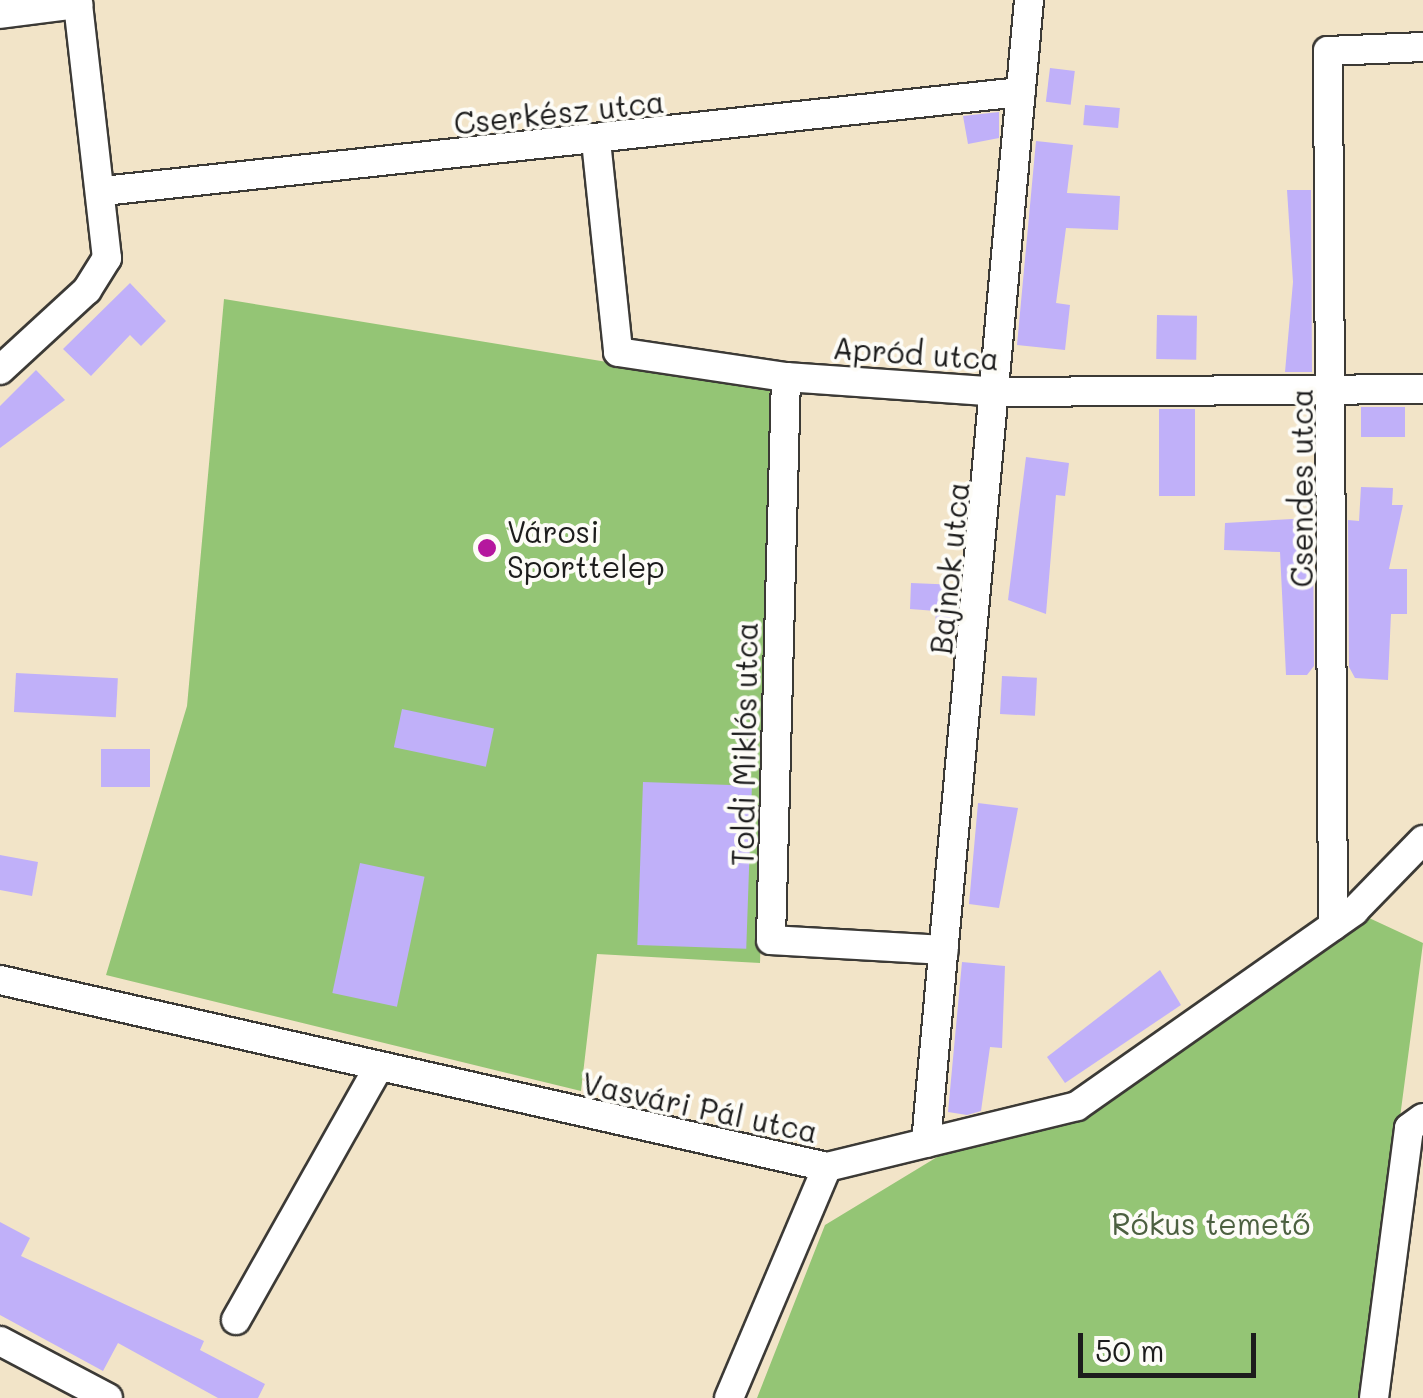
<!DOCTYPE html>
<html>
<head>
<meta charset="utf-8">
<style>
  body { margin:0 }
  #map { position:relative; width:1423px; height:1398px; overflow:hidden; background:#f2e4c8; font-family:Mali,sans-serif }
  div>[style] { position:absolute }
  .green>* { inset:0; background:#94c575 }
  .building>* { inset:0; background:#c0b0f9; transform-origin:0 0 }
  .roads { filter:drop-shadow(2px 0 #3c3a36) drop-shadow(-2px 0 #3c3a36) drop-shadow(0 2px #3c3a36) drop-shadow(0 -2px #3c3a36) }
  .minor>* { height:28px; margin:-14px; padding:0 14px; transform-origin:14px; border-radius:14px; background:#fff }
  .dots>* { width:28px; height:28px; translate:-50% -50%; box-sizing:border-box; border:5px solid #fdfcf7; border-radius:50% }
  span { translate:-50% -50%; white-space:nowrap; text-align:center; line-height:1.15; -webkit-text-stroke:8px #fdfcf7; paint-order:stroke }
  .street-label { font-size:30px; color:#1c1c1c }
  .poi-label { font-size:30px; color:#1c1c1c }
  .left { translate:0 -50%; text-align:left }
  .park-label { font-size:30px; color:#4c6040 }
  .scale { position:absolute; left:1078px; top:1333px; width:178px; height:45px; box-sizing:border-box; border:5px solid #1c1c1c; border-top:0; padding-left:12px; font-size:30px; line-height:35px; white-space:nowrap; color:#1c1c1c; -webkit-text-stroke:8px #fdfcf7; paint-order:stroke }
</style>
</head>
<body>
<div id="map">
  <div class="green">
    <i style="clip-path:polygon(224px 299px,777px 390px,760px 963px,597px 954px,581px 1091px,106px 975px,187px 706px)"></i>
    <i style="clip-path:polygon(1354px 911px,1423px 943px,1363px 1398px,757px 1398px,825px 1225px,980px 1131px,1077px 1106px)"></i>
  </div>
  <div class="building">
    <i style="left:1050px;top:68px;width:25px;height:34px;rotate:7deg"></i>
    <i style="left:1085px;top:105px;width:35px;height:20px;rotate:5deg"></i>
    <i style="clip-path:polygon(999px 112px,999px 138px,968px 144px,963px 116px)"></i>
    <i style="clip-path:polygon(1036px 141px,1073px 145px,1067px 193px,1120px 196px,1118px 230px,1066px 228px,1056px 303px,1070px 305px,1065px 350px,1017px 345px)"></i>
    <i style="clip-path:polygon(1287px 190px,1311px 190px,1312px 372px,1285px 372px,1293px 282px)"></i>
    <i style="clip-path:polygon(130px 283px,166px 321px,141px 346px,130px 335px,91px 376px,63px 349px)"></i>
    <i style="left:1157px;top:315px;width:40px;height:44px;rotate:1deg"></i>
    <i style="clip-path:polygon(36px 370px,65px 400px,0 448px,0 406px)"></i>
    <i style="left:1361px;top:407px;width:44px;height:30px"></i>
    <i style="left:1159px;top:409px;width:36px;height:87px"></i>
    <i style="clip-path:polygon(1026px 457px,1069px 463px,1065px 496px,1056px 495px,1046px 614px,1008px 600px)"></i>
    <i style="clip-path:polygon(1361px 487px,1393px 488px,1392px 505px,1403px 505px,1389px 569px,1407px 569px,1407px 614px,1391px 614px,1388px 680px,1355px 678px,1349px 667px,1348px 520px,1359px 521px)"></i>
    <i style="clip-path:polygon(1292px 519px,1313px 520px,1314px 666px,1307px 675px,1286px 675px,1280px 552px,1224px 550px,1225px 523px)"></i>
    <i style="clip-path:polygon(911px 583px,959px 585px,955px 625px,935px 624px,936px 611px,910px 609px)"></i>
    <i style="left:16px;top:673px;width:102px;height:39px;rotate:3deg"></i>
    <i style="left:1002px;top:676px;width:35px;height:38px;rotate:3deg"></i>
    <i style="left:402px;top:709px;width:94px;height:39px;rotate:12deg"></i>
    <i style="left:101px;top:749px;width:49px;height:38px"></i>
    <i style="left:643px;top:782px;width:109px;height:163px;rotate:2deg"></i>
    <i style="clip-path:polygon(978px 803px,1018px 808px,999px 908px,969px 904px)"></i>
    <i style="clip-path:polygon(0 855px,38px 862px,32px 896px,0 890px)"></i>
    <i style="left:360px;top:863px;width:66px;height:133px;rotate:12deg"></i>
    <i style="clip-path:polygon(962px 962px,1005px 966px,1002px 1048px,990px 1047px,981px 1111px,967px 1115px,948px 1112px)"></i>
    <i style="clip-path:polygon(1160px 970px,1181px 1005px,1065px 1083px,1047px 1057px)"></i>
    <i style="clip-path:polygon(0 1222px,30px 1238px,21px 1256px,204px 1341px,200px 1350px,265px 1384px,258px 1398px,218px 1398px,118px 1343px,103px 1371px,0 1315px)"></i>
  </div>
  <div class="roads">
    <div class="minor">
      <i style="left:0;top:14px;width:79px;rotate:-7.3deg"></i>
      <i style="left:78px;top:4px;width:256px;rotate:83.5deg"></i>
      <i style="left:107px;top:258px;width:38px;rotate:122deg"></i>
      <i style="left:87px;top:290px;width:118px;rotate:137.4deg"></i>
      <i style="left:596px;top:141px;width:212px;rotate:84deg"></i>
      <i style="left:618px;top:352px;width:170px;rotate:8.5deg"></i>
      <i style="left:786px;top:377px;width:215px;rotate:4deg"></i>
      <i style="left:1000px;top:392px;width:423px;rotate:-0.4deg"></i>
      <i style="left:103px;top:191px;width:923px;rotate:-6.16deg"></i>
      <i style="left:786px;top:377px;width:563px;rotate:91.53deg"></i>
      <i style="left:771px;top:940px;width:173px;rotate:3.3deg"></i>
      <i style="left:1333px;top:926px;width:875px;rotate:-90.33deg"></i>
      <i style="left:1328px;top:51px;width:95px;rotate:-2.4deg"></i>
      <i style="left:0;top:980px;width:848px;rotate:12.74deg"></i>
      <i style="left:827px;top:1167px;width:257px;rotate:-13.7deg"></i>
      <i style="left:1077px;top:1106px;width:339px;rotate:-35.1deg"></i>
      <i style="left:1354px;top:911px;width:99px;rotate:-45.8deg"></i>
      <i style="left:926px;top:1143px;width:1148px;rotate:-84.85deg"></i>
      <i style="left:236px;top:1320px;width:287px;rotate:-60.6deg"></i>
      <i style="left:0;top:1341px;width:122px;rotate:27.8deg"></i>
      <i style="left:729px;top:1398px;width:251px;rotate:-67deg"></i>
      <i style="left:1374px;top:1398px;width:272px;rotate:-82.6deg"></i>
      <i style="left:1409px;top:1128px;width:17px;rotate:-36deg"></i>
    </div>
  </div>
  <div class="dots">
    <i style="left:487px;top:548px;background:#b5179e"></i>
  </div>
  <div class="street-label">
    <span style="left:559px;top:112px;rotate:-6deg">Cserkész utca</span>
    <span style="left:916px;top:353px;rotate:4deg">Apród utca</span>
    <span style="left:1301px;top:488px;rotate:-90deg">Csendes utca</span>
    <span style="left:949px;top:568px;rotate:-84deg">Bajnok utca</span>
    <span style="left:744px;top:744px;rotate:-89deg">Toldi Miklós utca</span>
    <span style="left:700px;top:1107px;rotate:12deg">Vasvári Pál utca</span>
  </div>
  <div class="poi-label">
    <span class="left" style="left:507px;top:548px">Városi<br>Sporttelep</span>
  </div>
  <div class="park-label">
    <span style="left:1211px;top:1223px">Rókus temető</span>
  </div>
  <div class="scale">50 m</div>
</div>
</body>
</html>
